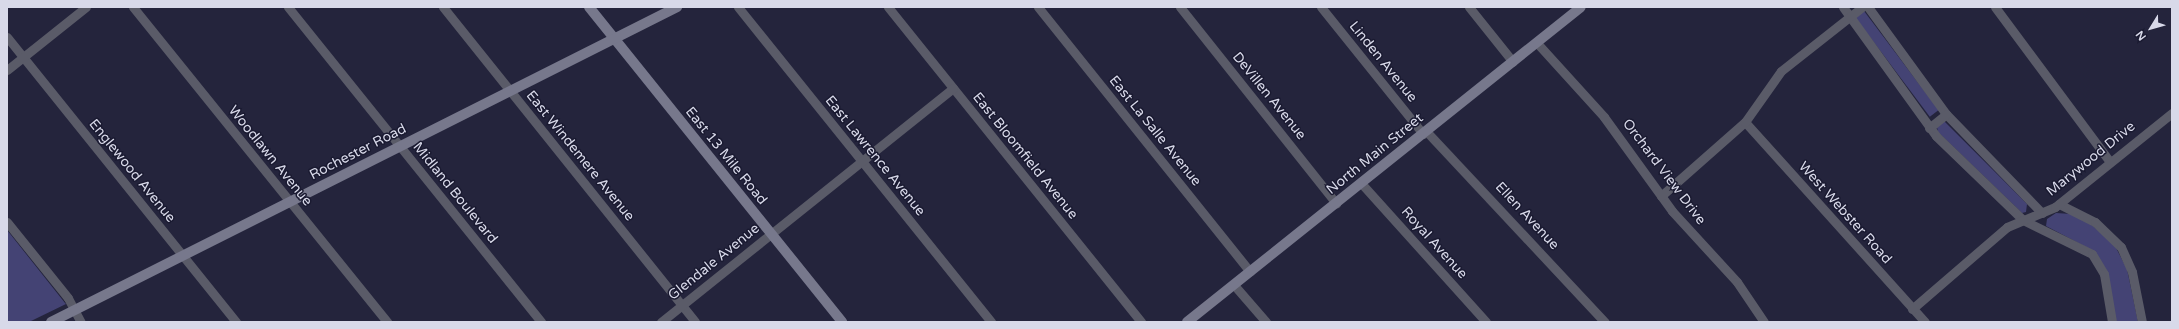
<!DOCTYPE html>
<html>
<head>
<meta charset="utf-8">
<style>
  body { margin:0 }
  #map { position:relative; width:2179px; height:329px; overflow:hidden; background:#24243c; font-family:"Varela Round",sans-serif }
  div>[style] { position:absolute }
  .green>* { inset:0; background:#444374; transform-origin:0 0 }
  .street>* { height:9px; margin:-4.5px; padding:0 4.5px; transform-origin:4.5px; border-radius:4.5px; background:#5a5b68 }
  .secondary>* { height:10px; margin:-5px; padding:0 5px; transform-origin:5px; border-radius:5px; background:#77788c }
  span { translate:-50% -50%; white-space:nowrap; text-align:center; line-height:1.15; -webkit-text-stroke:3px #1a1a31; paint-order:stroke }
  .street-label { font-size:14px; color:#d8d9e9 }
  .frame { position:absolute; inset:0; border:8px solid #d8d9e9; pointer-events:none }
  .north { position:absolute; left:2131px; top:8px; width:40px; height:40px; -webkit-text-stroke:3px #1a1a31; paint-order:stroke; rotate:233deg; font-size:11px; font-weight:700; line-height:16px; text-align:center; color:#d8d9e9 }
  .north::after { content:''; display:block; margin:auto; width:14px; height:18px; background:#d8d9e9; clip-path:polygon(50% 0,100% 100%,50% 72%,0 100%) }
</style>
</head>
<body>
<div id="map">
  <div class="green">
    <i style="left:1864px;top:11px;width:124px;height:11px;rotate:53deg"></i>
    <i style="clip-path:polygon(1944px 121px,2027px 204px,2026px 212px,2022px 213px,1938px 132px,1937px 127px)"></i>
    <i style="clip-path:polygon(2056px 213px,2071px 214px,2088px 222px,2114px 244px,2127px 269px,2138px 322px,2115px 322px,2106px 269px,2090px 249px,2046px 226px,2047px 219px)"></i>
    <i style="clip-path:polygon(7px 230px,65px 303px,66px 304px,29px 322px,7px 322px)"></i>
  </div>
  <div class="street">
    <i style="left:133px;top:7px;width:405px;rotate:51.1deg"></i>
    <i style="left:288px;top:7px;width:404px;rotate:51.2deg"></i>
    <i style="left:443px;top:7px;width:403px;rotate:51.3deg"></i>
    <i style="left:738px;top:7px;width:404px;rotate:51.2deg"></i>
    <i style="left:888px;top:7px;width:404px;rotate:51.2deg"></i>
    <i style="left:1038px;top:7px;width:339px;rotate:51.3deg"></i>
    <i style="left:1180px;top:7px;width:251px;rotate:51.5deg"></i>
    <i style="left:1321px;top:7px;width:163px;rotate:51.2deg"></i>
    <i style="left:1469px;top:7px;width:70px;rotate:51.3deg"></i>
    <i style="left:1843px;top:7px;width:159px;rotate:54.2deg"></i>
    <i style="left:1936px;top:136px;width:121px;rotate:44deg"></i>
    <i style="left:2023px;top:220px;width:77px;rotate:26.2deg"></i>
    <i style="left:2092px;top:254px;width:23px;rotate:59deg"></i>
    <i style="left:2104px;top:274px;width:49px;rotate:80.5deg"></i>
    <i style="left:1868px;top:7px;width:132px;rotate:53.9deg"></i>
    <i style="left:1946px;top:114px;width:138px;rotate:45.9deg"></i>
    <i style="left:1995px;top:7px;width:193px;rotate:53.4deg"></i>
    <i style="left:7px;top:37px;width:366px;rotate:51.2deg"></i>
    <i style="left:1537px;top:43px;width:100px;rotate:47.8deg"></i>
    <i style="left:1604px;top:117px;width:116px;rotate:54.1deg"></i>
    <i style="left:1672px;top:211px;width:96px;rotate:47.5deg"></i>
    <i style="left:1737px;top:282px;width:48px;rotate:56deg"></i>
    <i style="left:7px;top:70px;width:101px;rotate:-38.6deg"></i>
    <i style="left:1745px;top:122px;width:269px;rotate:48deg"></i>
    <i style="left:1929px;top:128px;width:22px;rotate:-39deg"></i>
    <i style="left:1426px;top:131px;width:262px;rotate:46.9deg"></i>
    <i style="left:1361px;top:183px;width:187px;rotate:48deg"></i>
    <i style="left:1661px;top:196px;width:112px;rotate:-41.4deg"></i>
    <i style="left:1745px;top:122px;width:62px;rotate:-54.8deg"></i>
    <i style="left:1781px;top:71px;width:103px;rotate:-38.3deg"></i>
    <i style="left:2059px;top:204px;width:40px;rotate:26.6deg"></i>
    <i style="left:2095px;top:222px;width:36px;rotate:44deg"></i>
    <i style="left:2121px;top:247px;width:27px;rotate:66deg"></i>
    <i style="left:2132px;top:272px;width:51px;rotate:78.7deg"></i>
    <i style="left:7px;top:222px;width:97px;rotate:51.2deg"></i>
    <i style="left:68px;top:298px;width:27px;rotate:62deg"></i>
    <i style="left:1234px;top:285px;width:49px;rotate:49.1deg"></i>
    <i style="left:1912px;top:309px;width:125px;rotate:-40.8deg"></i>
    <i style="left:2007px;top:227px;width:52px;rotate:-22.6deg"></i>
    <i style="left:2055px;top:207px;width:150px;rotate:-38.8deg"></i>
    <i style="left:661px;top:322px;width:374px;rotate:-38.7deg"></i>
  </div>
  <div class="secondary">
    <i style="left:589px;top:7px;width:404px;rotate:51.2deg"></i>
    <i style="left:51px;top:322px;width:701px;rotate:-26.71deg"></i>
    <i style="left:1187px;top:322px;width:504px;rotate:-38.64deg"></i>
  </div>
  <div class="street-label">
    <span style="left:1383px;top:62px;rotate:51deg">Linden Avenue</span>
    <span style="left:1269px;top:96px;rotate:51deg">DeVillen Avenue</span>
    <span style="left:1155px;top:131px;rotate:51deg">East La Salle Avenue</span>
    <span style="left:358px;top:152px;rotate:-27deg">Rochester Road</span>
    <span style="left:1375px;top:154px;rotate:-39deg">North Main Street</span>
    <span style="left:270px;top:156px;rotate:51deg">Woodlawn Avenue</span>
    <span style="left:580px;top:156px;rotate:51deg">East Windemere Avenue</span>
    <span style="left:726px;top:156px;rotate:51deg">East 13 Mile Road</span>
    <span style="left:875px;top:156px;rotate:51deg">East Lawrence Avenue</span>
    <span style="left:1025px;top:156px;rotate:51deg">East Bloomfield Avenue</span>
    <span style="left:2091px;top:159px;rotate:-39deg">Marywood Drive</span>
    <span style="left:132px;top:171px;rotate:51deg">Englewood Avenue</span>
    <span style="left:1664px;top:172px;rotate:53deg">Orchard View Drive</span>
    <span style="left:455px;top:193px;rotate:51deg">Midland Boulevard</span>
    <span style="left:1845px;top:213px;rotate:48deg">West Webster Road</span>
    <span style="left:1527px;top:216px;rotate:47deg">Ellen Avenue</span>
    <span style="left:1434px;top:243px;rotate:48deg">Royal Avenue</span>
    <span style="left:714px;top:262px;rotate:-39deg">Glendale Avenue</span>
  </div>
  <div class="frame"></div>
  <div class="north">N</div>
</div>
</body>
</html>
